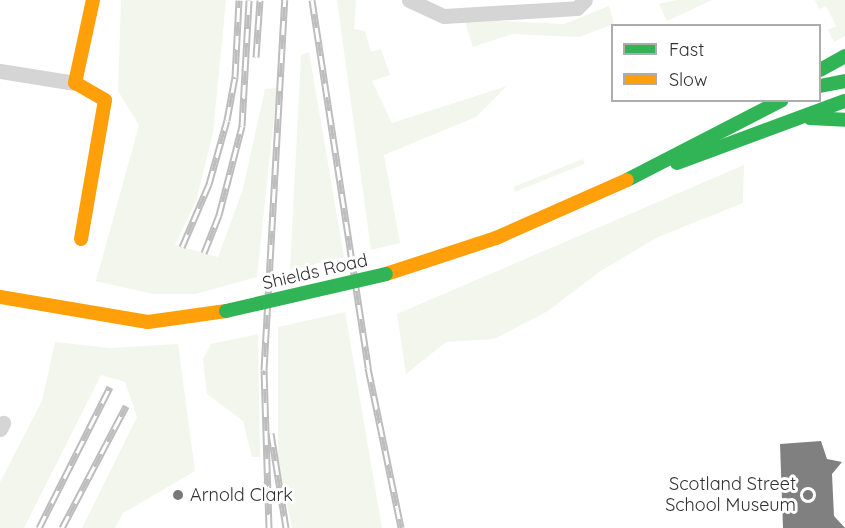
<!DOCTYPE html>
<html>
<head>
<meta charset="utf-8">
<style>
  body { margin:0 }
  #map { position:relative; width:845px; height:528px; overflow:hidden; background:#fff; font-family:Quicksand,sans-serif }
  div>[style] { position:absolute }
  .green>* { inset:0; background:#f3f6ed; transform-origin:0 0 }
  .building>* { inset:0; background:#808080 }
  .street>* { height:15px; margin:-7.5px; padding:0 7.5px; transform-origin:7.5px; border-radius:7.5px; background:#d5d5d5 }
  .fast>* { height:14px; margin:-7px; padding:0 7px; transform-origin:7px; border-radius:7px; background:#30b455 }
  .slow>* { height:14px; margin:-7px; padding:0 7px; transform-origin:7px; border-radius:7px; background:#ff9f0a }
  .rail>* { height:7px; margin-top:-3.5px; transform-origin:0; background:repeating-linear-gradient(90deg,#fff 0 14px,#bdbdbd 0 28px); box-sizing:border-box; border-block:2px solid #bdbdbd }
  .fast-bridge>* { height:14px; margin:-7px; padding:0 7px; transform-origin:7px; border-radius:7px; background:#30b455 }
  .dots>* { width:16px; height:16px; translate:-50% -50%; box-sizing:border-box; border:3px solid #fff; border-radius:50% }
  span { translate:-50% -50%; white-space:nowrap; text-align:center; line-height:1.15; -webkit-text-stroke:6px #fff; paint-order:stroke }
  .street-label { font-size:18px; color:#313131 }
  .poi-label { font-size:18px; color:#313131 }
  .right { translate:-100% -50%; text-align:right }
  .left { translate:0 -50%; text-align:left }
  .legend { position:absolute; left:611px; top:24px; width:210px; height:78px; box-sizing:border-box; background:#fff; border:2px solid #adadad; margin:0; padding:8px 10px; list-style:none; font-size:18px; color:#313131 }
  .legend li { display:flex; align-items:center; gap:12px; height:30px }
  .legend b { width:30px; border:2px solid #adadad }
</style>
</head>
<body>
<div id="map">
  <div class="green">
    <i style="clip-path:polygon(121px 0,226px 0,213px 133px,196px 201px,175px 245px,218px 257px,243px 189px,265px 89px,277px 88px,257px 277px,195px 294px,153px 294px,96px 281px,139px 125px,118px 91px)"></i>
    <i style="clip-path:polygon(337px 0,356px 0,354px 29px,365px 31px,371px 52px,381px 49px,390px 75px,372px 81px,392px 123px,507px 86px,476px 117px,384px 155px,400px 243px,371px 250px)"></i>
    <i style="clip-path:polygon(677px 0,712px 0,667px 21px,659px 4px)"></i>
    <i style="clip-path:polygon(815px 0,845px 0,845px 36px,834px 42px,828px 30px,836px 26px,826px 6px,819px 9px)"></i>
    <i style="clip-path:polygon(609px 6px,614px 24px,579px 37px,512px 34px,473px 47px,464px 19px,564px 24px)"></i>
    <i style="clip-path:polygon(309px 52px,344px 257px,290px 270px,301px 55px)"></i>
    <i style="left:583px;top:159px;width:5px;height:75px;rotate:68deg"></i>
    <i style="clip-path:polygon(744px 165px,743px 203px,658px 237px,599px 272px,548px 311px,494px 339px,446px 342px,406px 374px,397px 314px)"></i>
    <i style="clip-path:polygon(345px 312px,382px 528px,292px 528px,278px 461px,278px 327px)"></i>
    <i style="clip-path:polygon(258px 334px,260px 457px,252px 457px,243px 421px,207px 394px,203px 359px,211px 344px)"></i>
    <i style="clip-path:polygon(55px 342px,110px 348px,178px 344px,195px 471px,123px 513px,115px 528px,82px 528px,137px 417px,125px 382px,101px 375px,24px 528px,0 528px,0 482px,42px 401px)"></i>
  </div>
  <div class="building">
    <i style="clip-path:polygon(821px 441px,827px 459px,842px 462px,832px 474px,834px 516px,845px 528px,783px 528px,780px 444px)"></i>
  </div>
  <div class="street">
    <i style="left:409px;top:0;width:38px;rotate:25deg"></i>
    <i style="left:444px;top:16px;width:133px;rotate:-3.4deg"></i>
    <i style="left:577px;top:8px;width:11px;rotate:-45deg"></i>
    <i style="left:0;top:71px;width:76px;rotate:9.1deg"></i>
    <i style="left:0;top:429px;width:7px;rotate:-63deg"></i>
  </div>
  <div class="fast">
    <i style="left:820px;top:70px;width:29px;rotate:-29deg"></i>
    <i style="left:820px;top:86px;width:25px;rotate:-11deg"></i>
    <i style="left:810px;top:118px;width:35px;rotate:3deg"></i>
    <i style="left:677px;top:163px;width:179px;rotate:-20.3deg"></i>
    <i style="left:627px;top:180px;width:174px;rotate:-27.3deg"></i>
  </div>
  <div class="slow">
    <i style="left:81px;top:239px;width:141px;rotate:-80.2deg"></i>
    <i style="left:105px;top:100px;width:34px;rotate:-150deg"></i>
    <i style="left:75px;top:83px;width:85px;rotate:-77.8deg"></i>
    <i style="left:386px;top:274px;width:116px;rotate:-18.1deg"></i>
    <i style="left:496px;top:238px;width:143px;rotate:-23.9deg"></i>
    <i style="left:0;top:297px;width:150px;rotate:9.6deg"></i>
    <i style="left:148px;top:322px;width:79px;rotate:-8deg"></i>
  </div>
  <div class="rail">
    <i style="left:312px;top:0;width:372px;rotate:81.3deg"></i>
    <i style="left:368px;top:368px;width:163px;rotate:78.3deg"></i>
    <i style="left:256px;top:57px;width:57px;rotate:-86deg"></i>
    <i style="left:182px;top:247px;width:69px;rotate:-66.8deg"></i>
    <i style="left:209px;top:184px;width:66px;rotate:-74.3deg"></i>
    <i style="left:227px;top:120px;width:44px;rotate:-79.5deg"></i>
    <i style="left:235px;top:77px;width:77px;rotate:-87deg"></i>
    <i style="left:204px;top:253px;width:41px;rotate:-68.5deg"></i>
    <i style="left:219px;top:215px;width:92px;rotate:-75.5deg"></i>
    <i style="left:242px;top:126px;width:126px;rotate:-86.8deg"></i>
    <i style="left:271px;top:433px;width:96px;rotate:81deg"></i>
    <i style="left:39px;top:528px;width:158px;rotate:-63.3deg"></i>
    <i style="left:62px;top:528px;width:138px;rotate:-62.3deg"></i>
    <i style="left:269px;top:528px;width:158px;rotate:-91.8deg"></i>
    <i style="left:264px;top:370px;width:371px;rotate:-86.8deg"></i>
  </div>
  <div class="fast-bridge">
    <i style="left:226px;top:311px;width:164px;rotate:-13deg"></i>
  </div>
  <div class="dots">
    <i style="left:178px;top:495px;background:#797979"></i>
    <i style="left:808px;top:495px;background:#797979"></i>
  </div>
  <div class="street-label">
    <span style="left:315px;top:272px;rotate:-13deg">Shields Road</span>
  </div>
  <div class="poi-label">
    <span class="right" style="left:796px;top:495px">Scotland Street<br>School Museum</span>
    <span class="left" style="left:190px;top:495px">Arnold Clark</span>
  </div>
  <ul class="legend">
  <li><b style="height:8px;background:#30b455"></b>Fast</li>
  <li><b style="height:8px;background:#ff9f0a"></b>Slow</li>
  </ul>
</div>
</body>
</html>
